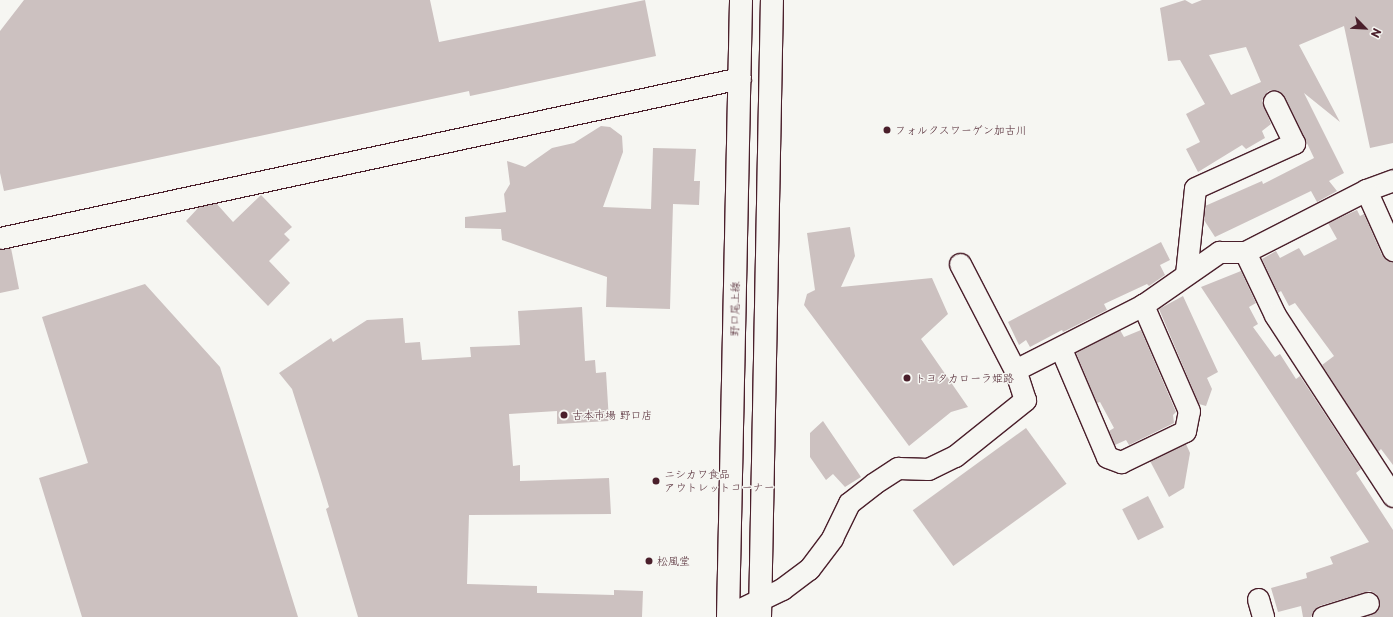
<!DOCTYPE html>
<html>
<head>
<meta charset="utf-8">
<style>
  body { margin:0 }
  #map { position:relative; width:1393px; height:617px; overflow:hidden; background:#f6f6f2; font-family:"Playpen Sans","Klee One",sans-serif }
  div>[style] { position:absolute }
  .building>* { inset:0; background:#ccc1c0; transform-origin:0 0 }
  .roads { filter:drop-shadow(1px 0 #4a1f2b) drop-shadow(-1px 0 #4a1f2b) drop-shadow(0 1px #4a1f2b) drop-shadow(0 -1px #4a1f2b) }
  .street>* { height:21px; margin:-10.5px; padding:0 10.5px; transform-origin:10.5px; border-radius:10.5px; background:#f6f6f2 }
  .secondary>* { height:22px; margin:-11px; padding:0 11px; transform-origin:11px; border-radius:11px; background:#f6f6f2 }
  .dots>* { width:11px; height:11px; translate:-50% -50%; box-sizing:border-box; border:2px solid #f6f6f2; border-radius:50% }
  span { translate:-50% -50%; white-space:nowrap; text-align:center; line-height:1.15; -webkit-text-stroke:3px #f6f6f2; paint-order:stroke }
  .poi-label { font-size:11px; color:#4a1f2b }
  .left { translate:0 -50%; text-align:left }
  .street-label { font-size:11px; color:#4a1f2b }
  .north { position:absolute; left:1345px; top:8px; width:40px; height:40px; -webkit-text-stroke:3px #f6f6f2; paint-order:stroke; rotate:114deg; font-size:11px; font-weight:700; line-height:16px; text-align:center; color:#4a1f2b }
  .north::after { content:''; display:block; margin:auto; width:14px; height:18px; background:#4a1f2b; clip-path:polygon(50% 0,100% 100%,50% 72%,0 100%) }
</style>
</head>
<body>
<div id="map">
  <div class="building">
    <i style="clip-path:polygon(24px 0,430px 0,439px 42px,645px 0,656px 56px,470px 96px,469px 91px,4px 191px,0 173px,0 31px)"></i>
    <i style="clip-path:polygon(evenodd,1185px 0,1192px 4px,1202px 0,1393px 0,1393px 143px,1370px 148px,1344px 26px,1299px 45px,1340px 122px,1304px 93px,1344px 173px,1329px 181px,1337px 191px,1317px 202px,1311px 191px,1215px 237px,1204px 220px,1205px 206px,1262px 181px,1263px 184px,1314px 158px,1285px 97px,1274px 90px,1268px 91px,1262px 101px,1271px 124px,1262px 131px,1265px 138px,1246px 149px,1242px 145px,1198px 172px,1186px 149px,1200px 142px,1186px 114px,1205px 104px,1180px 60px,1168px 61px,1160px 8px,1185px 0,1246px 47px,1261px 82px,1231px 95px,1209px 55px,1246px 47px)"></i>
    <i style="clip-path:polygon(601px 126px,610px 127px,622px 136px,623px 152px,603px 207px,651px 209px,653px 148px,696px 149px,694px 181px,700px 181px,699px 205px,673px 204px,670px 309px,606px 307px,607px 277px,502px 240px,501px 229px,465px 228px,465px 217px,506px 212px,504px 194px,510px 184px,507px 161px,525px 167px,552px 148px,574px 143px)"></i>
    <i style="clip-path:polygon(261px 195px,292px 227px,284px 234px,290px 240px,269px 261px,290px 283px,268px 306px,186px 221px,199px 207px,216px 203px,233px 222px)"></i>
    <i style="clip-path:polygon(1357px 210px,1360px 216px,1364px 214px,1382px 255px,1393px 262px,1393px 465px,1381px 449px,1378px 452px,1322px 365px,1334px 356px,1295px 303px,1289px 306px,1281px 291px,1278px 293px,1262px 259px,1276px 251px,1280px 258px,1299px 248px,1304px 256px,1337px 239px,1328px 223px)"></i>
    <i style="clip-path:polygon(850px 227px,855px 256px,841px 287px,932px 278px,948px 314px,921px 339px,968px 407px,951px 412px,909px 446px,804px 305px,807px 294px,815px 290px,807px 233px)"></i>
    <i style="clip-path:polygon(1161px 242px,1170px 260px,1160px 265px,1165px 275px,1149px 286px,1147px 284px,1104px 304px,1107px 310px,1063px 332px,1062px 330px,1030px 347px,1026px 340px,1019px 345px,1008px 322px)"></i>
    <i style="clip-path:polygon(11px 248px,19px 289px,0 293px,0 250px)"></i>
    <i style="clip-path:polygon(1241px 271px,1256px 303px,1249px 307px,1258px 324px,1253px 327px,1275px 357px,1280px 354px,1296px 379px,1300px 376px,1361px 469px,1356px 473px,1393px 530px,1393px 617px,1363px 617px,1380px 606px,1376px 594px,1370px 591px,1319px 606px,1311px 617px,1303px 617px,1301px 606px,1278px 612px,1271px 588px,1307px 578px,1306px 573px,1333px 564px,1330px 557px,1369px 542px,1201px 287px)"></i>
    <i style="clip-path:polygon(145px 284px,220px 367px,298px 617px,82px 617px,39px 478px,88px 463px,42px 317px)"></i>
    <i style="clip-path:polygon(1183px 296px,1218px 372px,1207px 378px,1212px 389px,1206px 406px,1199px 404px,1159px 309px)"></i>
    <i style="clip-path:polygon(582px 307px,585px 361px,595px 360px,596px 373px,606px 372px,609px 421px,557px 424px,557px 411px,509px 414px,513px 466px,520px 465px,520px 481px,609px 478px,611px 514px,469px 515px,467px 584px,537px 586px,537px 593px,614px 595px,614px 590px,643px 591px,642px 617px,358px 617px,326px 509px,329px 507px,319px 474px,292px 389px,279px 373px,331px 338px,333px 342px,367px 320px,403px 318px,405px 343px,420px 342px,422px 360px,471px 357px,470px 347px,520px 345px,518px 311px)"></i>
    <i style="clip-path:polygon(1120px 330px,1124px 337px,1141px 330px,1176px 412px,1173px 415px,1174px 423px,1129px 445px,1126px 440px,1115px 445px,1109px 431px,1114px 428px,1100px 402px,1097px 403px,1076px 353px)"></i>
    <i style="clip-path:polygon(823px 421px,861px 477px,845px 487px,833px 474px,826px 480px,810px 457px,810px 433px)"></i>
    <i style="left:1026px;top:428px;width:69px;height:140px;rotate:54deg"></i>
    <i style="clip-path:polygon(1186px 444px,1190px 453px,1184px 488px,1169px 497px,1150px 461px)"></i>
    <i style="left:1148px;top:496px;width:35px;height:29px;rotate:63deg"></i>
  </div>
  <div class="roads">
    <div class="street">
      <i style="left:1366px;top:190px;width:29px;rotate:-20deg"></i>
      <i style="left:0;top:238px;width:757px;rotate:-12.2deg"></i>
      <i style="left:1245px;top:252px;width:70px;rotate:64.5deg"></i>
      <i style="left:1275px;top:315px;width:216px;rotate:56.9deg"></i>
      <i style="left:960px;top:264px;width:119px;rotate:62.6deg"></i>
      <i style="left:1186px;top:274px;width:86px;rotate:-84deg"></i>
      <i style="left:1195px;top:188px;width:109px;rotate:-24.4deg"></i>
      <i style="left:1294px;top:143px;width:46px;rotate:-116deg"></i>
      <i style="left:1061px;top:349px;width:117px;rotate:66.9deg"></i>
      <i style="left:1107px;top:457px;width:15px;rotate:20deg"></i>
      <i style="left:1121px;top:462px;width:71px;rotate:-25.8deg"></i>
      <i style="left:1185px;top:431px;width:20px;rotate:-79deg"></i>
      <i style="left:1189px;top:411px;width:116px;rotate:-113.5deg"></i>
      <i style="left:1258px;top:599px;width:19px;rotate:74deg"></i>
      <i style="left:728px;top:615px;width:60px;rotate:-25.7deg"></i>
      <i style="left:782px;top:589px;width:34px;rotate:-37deg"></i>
      <i style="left:809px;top:569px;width:39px;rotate:-53deg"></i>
      <i style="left:832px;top:538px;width:39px;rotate:-64deg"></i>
      <i style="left:849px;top:503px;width:31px;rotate:-38deg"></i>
      <i style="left:873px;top:484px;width:30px;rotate:-33deg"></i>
      <i style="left:898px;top:468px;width:30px;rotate:2deg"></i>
      <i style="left:928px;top:469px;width:30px;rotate:-26deg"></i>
      <i style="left:955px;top:456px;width:90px;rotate:-38.7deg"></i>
      <i style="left:1025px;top:400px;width:32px;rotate:-108deg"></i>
      <i style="left:1015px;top:370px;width:144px;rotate:-26.9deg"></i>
      <i style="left:1143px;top:305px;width:93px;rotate:-34.9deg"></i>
      <i style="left:1219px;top:252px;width:26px"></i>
      <i style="left:1245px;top:252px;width:136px;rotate:-27.1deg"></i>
      <i style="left:1366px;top:190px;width:66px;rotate:65.8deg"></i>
      <i style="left:1323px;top:617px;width:47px;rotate:-17.3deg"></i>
    </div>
    <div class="secondary">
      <i style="left:728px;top:617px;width:617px;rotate:-88.79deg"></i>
      <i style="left:760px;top:617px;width:617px;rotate:-88.89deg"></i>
    </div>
  </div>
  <div class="dots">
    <i style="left:887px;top:130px;background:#4a1f2b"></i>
    <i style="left:907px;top:378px;background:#4a1f2b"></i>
    <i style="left:564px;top:415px;background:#4a1f2b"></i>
    <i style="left:656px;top:481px;background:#4a1f2b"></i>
    <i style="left:649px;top:561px;background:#4a1f2b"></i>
  </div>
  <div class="poi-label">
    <span class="left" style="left:895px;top:130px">フォルクスワーゲン加古川</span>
    <span class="left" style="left:915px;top:378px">トヨタカローラ姫路</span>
    <span class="left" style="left:572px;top:415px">古本市場 野口店</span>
    <span class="left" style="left:664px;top:481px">ニシカワ食品<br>アウトレットコーナー</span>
    <span class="left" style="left:657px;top:561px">松風堂</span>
  </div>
  <div class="street-label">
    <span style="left:735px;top:309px;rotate:-89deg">野口尾上線</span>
  </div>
  <div class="north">N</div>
</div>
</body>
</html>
